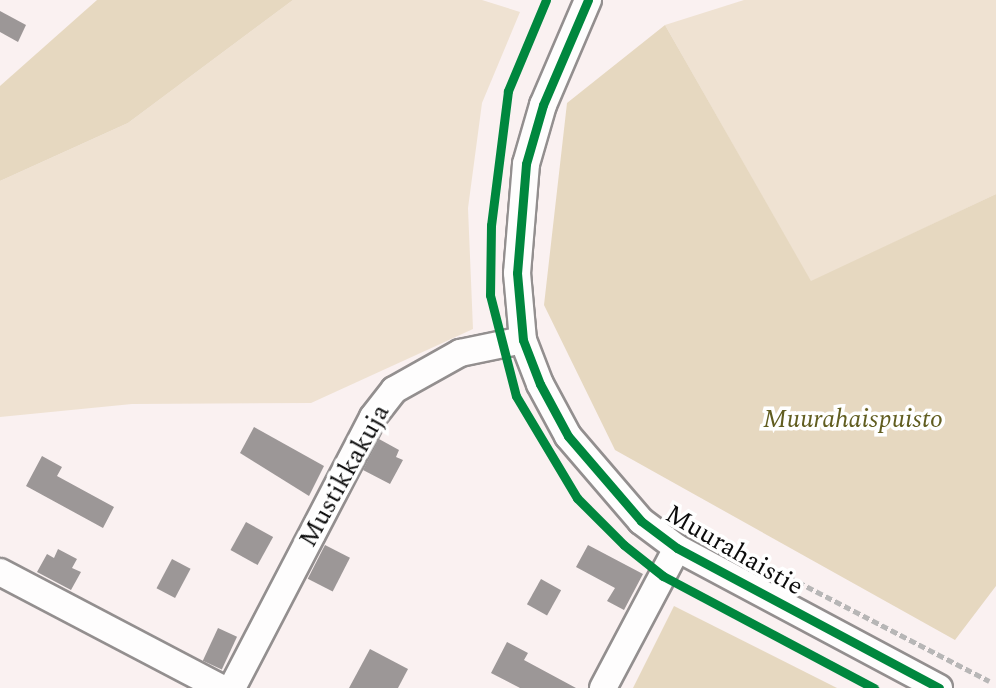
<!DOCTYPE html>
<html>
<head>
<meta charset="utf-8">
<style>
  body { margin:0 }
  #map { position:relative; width:996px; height:688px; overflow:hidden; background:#faf1f1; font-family:Spectral,serif }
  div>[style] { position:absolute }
  .green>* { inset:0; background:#efe2d2 }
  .forest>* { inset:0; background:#e6d8c0 }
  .building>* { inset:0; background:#9c9797; transform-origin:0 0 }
  .path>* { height:4.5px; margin-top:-2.25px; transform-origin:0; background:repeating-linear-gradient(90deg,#b7b6b6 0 7px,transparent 0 10.5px) }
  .roads { filter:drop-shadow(2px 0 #938f8f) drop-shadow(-2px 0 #938f8f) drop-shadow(0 2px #938f8f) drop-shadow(0 -2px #938f8f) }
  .minor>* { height:26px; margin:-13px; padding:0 13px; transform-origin:13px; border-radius:13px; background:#fefdfd }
  .cycleway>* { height:9px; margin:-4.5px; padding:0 4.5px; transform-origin:4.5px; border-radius:4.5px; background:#00873e }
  span { translate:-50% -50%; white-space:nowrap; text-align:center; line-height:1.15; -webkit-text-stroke:7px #fff; paint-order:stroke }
  .park-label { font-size:26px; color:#615d20; font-style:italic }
  .street-label { font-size:26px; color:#0c0c0c }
</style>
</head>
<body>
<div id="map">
  <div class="green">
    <i style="clip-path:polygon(293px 0,482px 0,520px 12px,482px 103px,468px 208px,473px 329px,311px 403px,132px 404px,0 417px,0 181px,128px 123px)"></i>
    <i style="clip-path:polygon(744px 0,996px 0,996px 194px,811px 282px,665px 25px)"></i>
  </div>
  <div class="forest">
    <i style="clip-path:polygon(97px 0,293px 0,128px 123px,0 181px,0 86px)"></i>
    <i style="clip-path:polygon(665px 25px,811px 281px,996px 194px,996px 586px,955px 640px,615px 450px,544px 305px,567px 103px)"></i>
    <i style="clip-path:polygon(674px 606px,837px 688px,633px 688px)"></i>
  </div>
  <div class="building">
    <i style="clip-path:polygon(0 11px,26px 25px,18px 42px,0 32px)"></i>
    <i style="clip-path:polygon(254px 427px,324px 466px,309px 496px,240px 453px)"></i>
    <i style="clip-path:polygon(379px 439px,399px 450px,396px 457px,403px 460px,390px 484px,363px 470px)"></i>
    <i style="clip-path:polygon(42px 456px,62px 467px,57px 476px,114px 507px,103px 528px,26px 486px)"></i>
    <i style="left:246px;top:522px;width:31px;height:32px;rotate:29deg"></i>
    <i style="left:325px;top:545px;width:28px;height:38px;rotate:27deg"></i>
    <i style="clip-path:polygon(588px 545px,643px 574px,624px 610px,607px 601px,615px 588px,576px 567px)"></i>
    <i style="clip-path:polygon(58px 549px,77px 559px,72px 568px,81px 572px,71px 590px,37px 572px,47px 554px,54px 558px)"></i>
    <i style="left:172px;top:559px;width:21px;height:33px;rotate:28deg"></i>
    <i style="left:541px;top:579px;width:23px;height:29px;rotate:29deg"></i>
    <i style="left:218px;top:628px;width:21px;height:36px;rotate:25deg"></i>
    <i style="clip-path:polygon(507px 642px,528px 653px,524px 660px,576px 688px,520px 688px,491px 673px)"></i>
    <i style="clip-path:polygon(370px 649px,408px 669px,398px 688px,349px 688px)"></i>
  </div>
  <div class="path">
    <i style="left:779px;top:572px;width:237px;rotate:27.4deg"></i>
  </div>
  <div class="roads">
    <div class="minor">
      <i style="left:588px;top:0;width:114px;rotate:113.2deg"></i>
      <i style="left:543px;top:105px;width:61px;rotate:106.1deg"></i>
      <i style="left:526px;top:164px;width:109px;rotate:94.7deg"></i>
      <i style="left:517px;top:273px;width:67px;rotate:84.9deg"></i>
      <i style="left:523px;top:340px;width:47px;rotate:68.9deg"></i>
      <i style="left:540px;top:384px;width:59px;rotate:61.7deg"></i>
      <i style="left:568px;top:436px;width:112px;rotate:49.3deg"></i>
      <i style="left:641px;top:521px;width:45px;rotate:36.9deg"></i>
      <i style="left:677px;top:548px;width:297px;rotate:28.1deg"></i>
      <i style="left:0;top:572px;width:250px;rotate:27.7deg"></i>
      <i style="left:232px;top:688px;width:305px;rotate:-62.5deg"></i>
      <i style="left:373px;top:417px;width:34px;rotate:-52deg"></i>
      <i style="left:394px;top:390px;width:76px;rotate:-29.3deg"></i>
      <i style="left:460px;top:353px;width:64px;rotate:-11.7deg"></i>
      <i style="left:603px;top:688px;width:158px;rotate:-62.1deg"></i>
    </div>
  </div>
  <div class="cycleway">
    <i style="left:546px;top:0;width:99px;rotate:112.7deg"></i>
    <i style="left:508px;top:91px;width:135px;rotate:97.2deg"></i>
    <i style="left:491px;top:225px;width:70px;rotate:90.8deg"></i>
    <i style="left:490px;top:295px;width:104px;rotate:75.6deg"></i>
    <i style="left:516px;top:396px;width:119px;rotate:59.1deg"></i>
    <i style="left:577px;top:498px;width:66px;rotate:45deg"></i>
    <i style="left:624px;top:545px;width:50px;rotate:38.5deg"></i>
    <i style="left:663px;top:576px;width:239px;rotate:28deg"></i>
    <i style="left:588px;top:0;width:114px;rotate:113.2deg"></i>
    <i style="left:543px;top:105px;width:61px;rotate:106.1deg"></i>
    <i style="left:526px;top:164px;width:109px;rotate:94.7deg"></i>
    <i style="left:517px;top:273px;width:67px;rotate:84.9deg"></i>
    <i style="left:523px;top:340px;width:47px;rotate:68.9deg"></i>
    <i style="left:540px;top:384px;width:59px;rotate:61.7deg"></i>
    <i style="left:568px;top:436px;width:112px;rotate:49.3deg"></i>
    <i style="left:641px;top:521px;width:45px;rotate:36.9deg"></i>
    <i style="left:677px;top:548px;width:297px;rotate:28.1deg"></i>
  </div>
  <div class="park-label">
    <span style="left:853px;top:420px">Muurahaispuisto</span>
  </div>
  <div class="street-label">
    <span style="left:345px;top:476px;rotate:-61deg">Mustikkakuja</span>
    <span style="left:734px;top:551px;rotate:30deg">Muurahaistie</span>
  </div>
</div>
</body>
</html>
